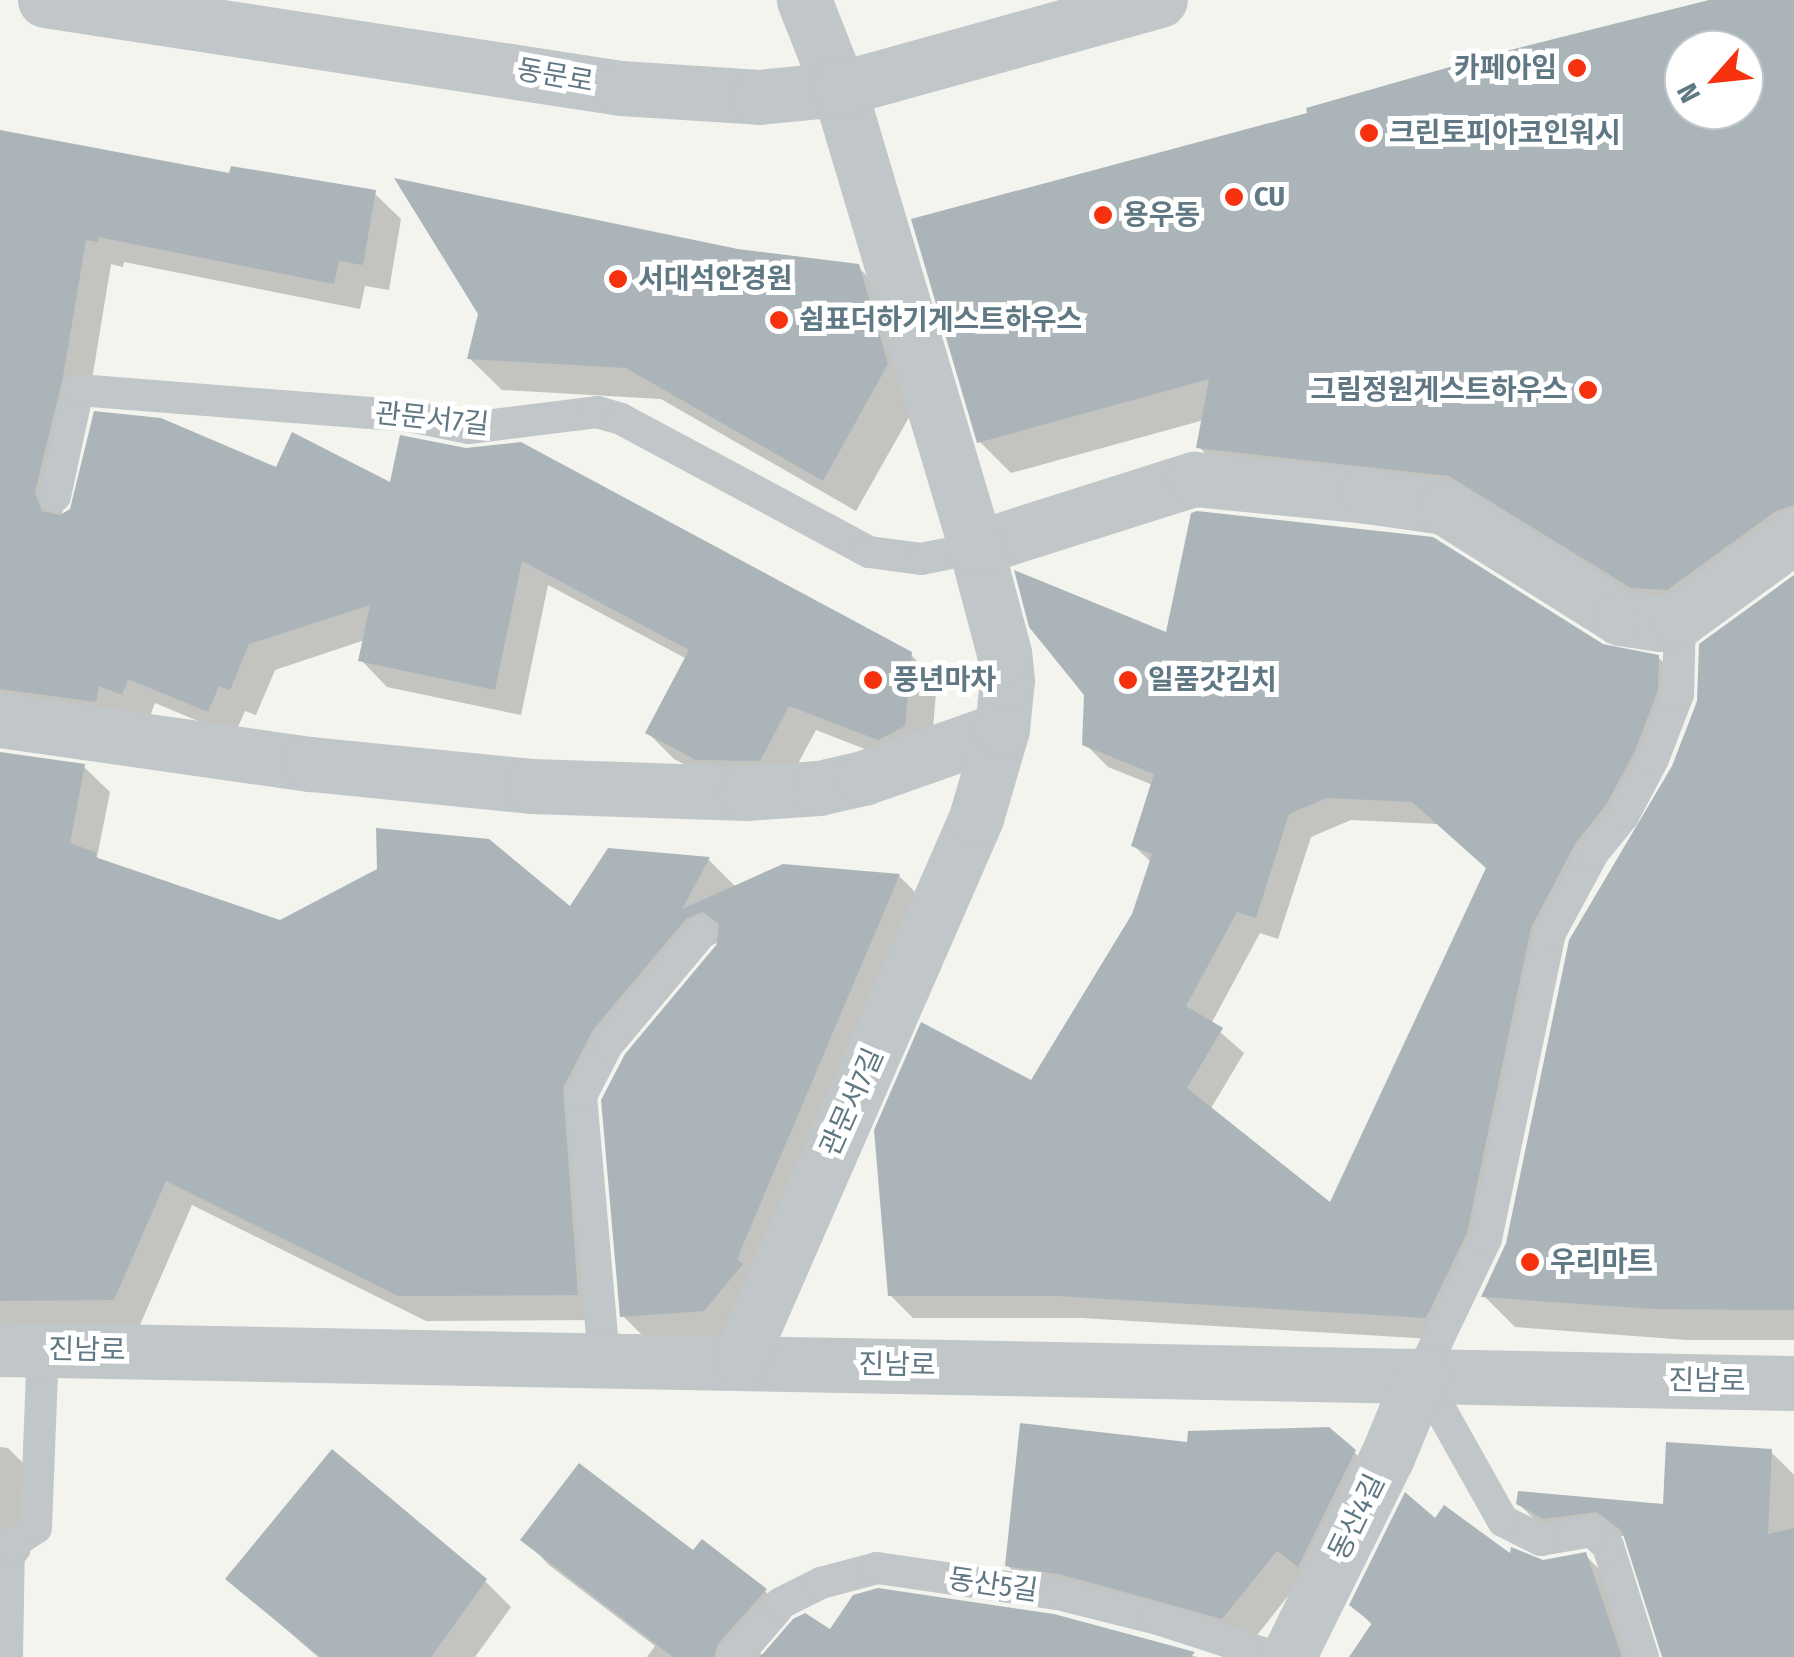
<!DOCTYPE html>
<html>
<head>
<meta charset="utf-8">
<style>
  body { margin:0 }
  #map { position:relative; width:1794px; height:1657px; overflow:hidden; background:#f4f4ef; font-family:"Fira Sans Condensed","Noto Sans KR",sans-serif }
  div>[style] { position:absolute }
  .shadow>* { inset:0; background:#0003 }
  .building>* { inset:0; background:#abb5b9 }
  .service>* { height:32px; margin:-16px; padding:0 16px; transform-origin:16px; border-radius:16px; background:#c1c6c9 }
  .minor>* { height:55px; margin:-27.5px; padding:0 27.5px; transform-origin:27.5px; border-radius:27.5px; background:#c1c6c9 }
  .tertiary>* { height:55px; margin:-27.5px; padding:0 27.5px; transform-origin:27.5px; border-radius:27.5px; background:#c1c6c9 }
  .dots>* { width:28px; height:28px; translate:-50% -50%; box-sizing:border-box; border:5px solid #fff; border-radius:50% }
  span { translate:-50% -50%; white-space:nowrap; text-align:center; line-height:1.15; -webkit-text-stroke:10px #fff; paint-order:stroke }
  .poi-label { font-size:28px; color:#607784; font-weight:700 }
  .right { translate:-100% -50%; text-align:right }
  .left { translate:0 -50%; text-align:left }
  .street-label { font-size:28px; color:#607784 }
  .north { position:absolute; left:1664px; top:30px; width:100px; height:100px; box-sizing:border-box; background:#fff; border:2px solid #bfc9ce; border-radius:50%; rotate:243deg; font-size:28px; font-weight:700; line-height:40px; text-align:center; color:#607784 }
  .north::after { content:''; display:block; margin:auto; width:35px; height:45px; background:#f5310e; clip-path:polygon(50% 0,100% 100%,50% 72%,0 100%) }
</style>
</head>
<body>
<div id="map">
  <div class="shadow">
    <i style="clip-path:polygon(evenodd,1724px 0,1794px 0,1794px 551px,1665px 619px,1483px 507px,1230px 479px,1199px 447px,1204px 420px,1011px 473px,979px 441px,1724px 0,1684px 50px,1744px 50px,1744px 110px,1684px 110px,1684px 50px)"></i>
    <i style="clip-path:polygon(0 131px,231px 176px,374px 193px,401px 219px,389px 290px,365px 286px,360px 309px,124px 262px,123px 267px,111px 264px,88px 404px,62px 514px,277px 470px,392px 485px,910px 654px,937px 681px,931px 752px,906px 765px,816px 730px,786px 786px,724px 785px,674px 759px,648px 733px,687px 659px,548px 585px,521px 715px,387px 687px,361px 660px,365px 640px,275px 670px,256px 715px,245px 711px,234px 736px,155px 703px,149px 719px,0 729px)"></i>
    <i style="clip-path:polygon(738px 251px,858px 267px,891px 300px,920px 398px,856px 511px,661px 399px,502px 390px,469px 358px)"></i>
    <i style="clip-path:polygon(1794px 578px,1794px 1340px,1687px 1340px,1515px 1327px,1484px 1296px)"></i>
    <i style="clip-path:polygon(evenodd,1168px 635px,1602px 647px,1658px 657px,1681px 680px,1598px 867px,1553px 952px,1449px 1340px,1082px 1318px,913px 1318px,890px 1295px,1032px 1083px,1135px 915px,1152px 863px,1134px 846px,1153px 785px,1108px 767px,1085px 744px,1168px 635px,1351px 820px,1437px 824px,1488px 869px,1331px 1206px,1210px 1110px,1244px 1053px,1211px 1024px,1260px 933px,1278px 939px,1311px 837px,1351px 820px)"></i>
    <i style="clip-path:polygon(0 754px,83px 766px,110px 792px,97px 857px,102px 862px,280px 923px,570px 910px,708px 859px,736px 887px,783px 866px,899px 876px,925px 902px,730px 1337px,649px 1342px,623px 1316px,723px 941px,712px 945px,618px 1057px,588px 1115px,603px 1320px,426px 1321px,192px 1205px,140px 1325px,0 1327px)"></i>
    <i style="clip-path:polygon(1189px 1444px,1354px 1452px,1381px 1479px,1250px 1644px,1034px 1592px,1007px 1565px)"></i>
    <i style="clip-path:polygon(0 1447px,8px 1448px,36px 1476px,30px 1554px,16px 1574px,0 1657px)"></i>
    <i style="clip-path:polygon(1771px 1452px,1794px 1475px,1794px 1657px,1665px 1657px,1624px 1536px,1571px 1543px,1545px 1530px,1520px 1505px,1666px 1507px)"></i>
    <i style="clip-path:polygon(1436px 1521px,1512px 1557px,1543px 1562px,1585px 1555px,1610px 1580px,1637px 1657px,1352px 1657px,1373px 1626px,1352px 1604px)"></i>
    <i style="clip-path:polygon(524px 1539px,693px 1553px,765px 1591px,791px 1617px,760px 1653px,764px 1656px,831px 1633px,1054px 1616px,1197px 1657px,647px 1657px,655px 1646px,549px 1565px)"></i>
    <i style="clip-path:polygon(228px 1579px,485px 1581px,511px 1607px,475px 1657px,318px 1657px)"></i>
  </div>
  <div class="building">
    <i style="clip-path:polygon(evenodd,1709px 0,1794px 0,1794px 505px,1776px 511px,1667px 590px,1631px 588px,1449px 476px,1196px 448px,1209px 379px,977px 443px,911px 219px,1307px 113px,1306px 108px,1506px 51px,1709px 0,1684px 50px,1744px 50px,1744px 110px,1684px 110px,1684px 50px)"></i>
    <i style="clip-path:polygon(0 130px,229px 173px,231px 166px,376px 190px,363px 265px,339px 261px,334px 284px,98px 237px,98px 242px,86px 240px,63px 377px,35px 492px,42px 511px,60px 515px,70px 509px,94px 411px,161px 418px,276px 467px,292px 432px,390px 482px,400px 435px,466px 448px,521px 442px,912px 652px,905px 726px,878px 740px,789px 706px,760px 761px,696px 760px,645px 733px,689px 650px,522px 561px,495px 690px,358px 661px,370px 605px,249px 644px,230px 690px,219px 686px,208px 712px,128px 679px,122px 695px,99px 686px,96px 702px,0 689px)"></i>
    <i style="clip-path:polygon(394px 178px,738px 249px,859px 264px,888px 364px,823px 481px,626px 368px,467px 359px,478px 314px)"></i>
    <i style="clip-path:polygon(evenodd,1197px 511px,1433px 537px,1603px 644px,1659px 655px,1658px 690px,1635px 751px,1606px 805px,1575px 844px,1531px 928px,1467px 1233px,1426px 1318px,1057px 1296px,888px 1296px,874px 1130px,921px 1022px,1031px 1080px,1132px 914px,1152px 854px,1131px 846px,1154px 774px,1082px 745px,1084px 695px,1029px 627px,1014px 570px,1166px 632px,1191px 513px,1197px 511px,1327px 798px,1412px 802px,1486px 868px,1330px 1202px,1187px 1088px,1223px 1028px,1186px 1006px,1237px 912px,1256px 918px,1289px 814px,1327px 798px)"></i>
    <i style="clip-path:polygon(1794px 575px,1794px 1310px,1654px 1309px,1481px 1297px,1506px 1243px,1569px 940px,1672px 766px,1697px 701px,1699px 644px)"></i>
    <i style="clip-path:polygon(0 752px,85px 764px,70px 843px,97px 853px,95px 857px,280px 920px,377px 869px,376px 828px,489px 839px,570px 906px,608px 848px,710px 857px,682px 909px,783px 864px,900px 874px,737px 1259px,743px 1264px,704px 1311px,620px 1317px,601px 1100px,625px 1054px,717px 944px,719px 924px,703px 912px,686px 919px,593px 1030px,563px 1088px,578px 1295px,398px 1296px,166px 1181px,114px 1300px,0 1301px)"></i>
    <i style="clip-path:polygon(1020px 1423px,1187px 1442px,1188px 1431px,1329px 1427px,1356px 1450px,1298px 1567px,1277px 1551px,1222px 1619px,1063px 1575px,1005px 1566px)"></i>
    <i style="clip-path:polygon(1666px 1442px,1772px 1449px,1768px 1534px,1794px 1528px,1794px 1657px,1662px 1657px,1622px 1531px,1597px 1512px,1544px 1519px,1516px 1504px,1518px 1491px,1663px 1504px)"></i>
    <i style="clip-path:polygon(332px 1449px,487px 1579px,431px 1657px,320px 1657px,225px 1579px)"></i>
    <i style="clip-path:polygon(579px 1463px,693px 1550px,702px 1539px,767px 1589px,718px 1644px,714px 1657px,673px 1657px,520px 1540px)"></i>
    <i style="clip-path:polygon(1405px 1492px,1435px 1518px,1444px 1505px,1510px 1553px,1511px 1547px,1543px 1560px,1586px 1552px,1622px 1657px,1349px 1657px,1372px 1623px,1349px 1605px)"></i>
    <i style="clip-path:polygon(878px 1588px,1054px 1614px,1195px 1652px,1191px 1657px,760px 1657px,793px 1619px,805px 1613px,830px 1629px,853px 1595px)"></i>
  </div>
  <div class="service">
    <i style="left:55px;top:496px;width:108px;rotate:-77.8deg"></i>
    <i style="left:78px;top:390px;width:332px;rotate:4.5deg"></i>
    <i style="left:409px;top:416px;width:61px;rotate:11.3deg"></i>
    <i style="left:469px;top:428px;width:129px;rotate:-7.1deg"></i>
    <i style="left:597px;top:412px;width:25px;rotate:16deg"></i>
    <i style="left:621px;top:419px;width:281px;rotate:28.2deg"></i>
    <i style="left:869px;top:552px;width:52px;rotate:7.7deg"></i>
    <i style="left:921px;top:559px;width:56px;rotate:-11.3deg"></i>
    <i style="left:604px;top:1359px;width:264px;rotate:-95deg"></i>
    <i style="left:581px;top:1096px;width:59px;rotate:-63deg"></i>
    <i style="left:608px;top:1043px;width:145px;rotate:-50deg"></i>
    <i style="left:7px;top:1657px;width:111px;rotate:-89deg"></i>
    <i style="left:9px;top:1546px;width:32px;rotate:-34deg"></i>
    <i style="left:36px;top:1528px;width:179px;rotate:-87.8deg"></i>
    <i style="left:733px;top:1657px;width:72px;rotate:-48.4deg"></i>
    <i style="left:781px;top:1603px;width:45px;rotate:-26.6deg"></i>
    <i style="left:821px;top:1583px;width:58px;rotate:-15deg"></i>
    <i style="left:877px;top:1568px;width:183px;rotate:8.2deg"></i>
    <i style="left:1058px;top:1594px;width:103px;rotate:14deg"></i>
    <i style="left:1158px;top:1619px;width:123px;rotate:18deg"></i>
    <i style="left:1643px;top:1657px;width:116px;rotate:-107.5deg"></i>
    <i style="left:1608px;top:1546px;width:22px;rotate:-137deg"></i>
    <i style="left:1592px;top:1531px;width:52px;rotate:170deg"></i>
    <i style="left:1541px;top:1540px;width:42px;rotate:-153.4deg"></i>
    <i style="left:1503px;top:1521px;width:167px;rotate:-119.3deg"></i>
    <i style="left:1421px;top:1375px;width:151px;rotate:-64.5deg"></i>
    <i style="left:1486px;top:1239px;width:313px;rotate:-78.2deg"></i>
    <i style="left:1550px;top:933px;width:91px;rotate:-61.7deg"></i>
    <i style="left:1593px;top:853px;width:48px;rotate:-51deg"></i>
    <i style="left:1623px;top:816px;width:64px;rotate:-62.2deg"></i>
    <i style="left:1653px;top:759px;width:70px;rotate:-69deg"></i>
    <i style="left:1678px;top:694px;width:75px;rotate:-88.5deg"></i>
  </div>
  <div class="minor">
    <i style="left:976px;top:548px;width:229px;rotate:-17.6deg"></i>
    <i style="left:1194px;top:479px;width:174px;rotate:5.6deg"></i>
    <i style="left:1367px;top:496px;width:78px;rotate:8.1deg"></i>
    <i style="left:1444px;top:507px;width:208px;rotate:32.2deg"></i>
    <i style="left:1620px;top:618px;width:40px;rotate:8.5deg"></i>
    <i style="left:1660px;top:624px;width:21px;rotate:-14deg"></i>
    <i style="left:1680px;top:619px;width:141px;rotate:-36.1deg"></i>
    <i style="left:0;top:720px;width:314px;rotate:8.1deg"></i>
    <i style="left:311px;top:764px;width:221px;rotate:5.7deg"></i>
    <i style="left:531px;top:786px;width:215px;rotate:1.9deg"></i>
    <i style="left:746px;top:793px;width:73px;rotate:-3.9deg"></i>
    <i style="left:819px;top:788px;width:45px;rotate:-12.8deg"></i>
    <i style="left:863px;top:778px;width:147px;rotate:-19.4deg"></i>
    <i style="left:0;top:1349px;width:1794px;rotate:1.09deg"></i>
    <i style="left:739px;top:1361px;width:592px;rotate:-66.42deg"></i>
    <i style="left:976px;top:818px;width:93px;rotate:-73.7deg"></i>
    <i style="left:1002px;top:729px;width:49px;rotate:-84.2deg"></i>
    <i style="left:1007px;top:680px;width:27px;rotate:-96deg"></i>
    <i style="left:1004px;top:653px;width:109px;rotate:-104.9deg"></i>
    <i style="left:976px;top:548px;width:479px;rotate:-106.6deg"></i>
    <i style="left:839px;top:89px;width:96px;rotate:-111.5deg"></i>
    <i style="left:1288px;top:1657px;width:223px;rotate:-63.7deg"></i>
    <i style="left:1387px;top:1457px;width:89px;rotate:-67.5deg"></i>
  </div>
  <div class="tertiary">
    <i style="left:45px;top:0;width:583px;rotate:8.69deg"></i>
    <i style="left:621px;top:88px;width:138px;rotate:3.7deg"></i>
    <i style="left:759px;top:97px;width:80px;rotate:-5.7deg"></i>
    <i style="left:839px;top:89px;width:333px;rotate:-15.5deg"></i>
  </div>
  <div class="dots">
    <i style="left:1577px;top:68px;background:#f5310e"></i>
    <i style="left:1369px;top:133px;background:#f5310e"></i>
    <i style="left:1234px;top:197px;background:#f5310e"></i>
    <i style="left:1103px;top:215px;background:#f5310e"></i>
    <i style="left:618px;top:279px;background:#f5310e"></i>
    <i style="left:779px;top:320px;background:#f5310e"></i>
    <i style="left:1588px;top:390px;background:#f5310e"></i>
    <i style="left:873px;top:680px;background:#f5310e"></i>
    <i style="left:1128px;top:680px;background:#f5310e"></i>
    <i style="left:1530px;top:1262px;background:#f5310e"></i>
  </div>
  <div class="poi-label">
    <span class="right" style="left:1557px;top:68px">카페아임</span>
    <span class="left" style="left:1389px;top:133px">크린토피아코인워시</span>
    <span class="left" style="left:1254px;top:197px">CU</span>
    <span class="left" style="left:1123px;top:215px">용우동</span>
    <span class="left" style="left:638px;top:279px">서대석안경원</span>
    <span class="left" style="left:799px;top:320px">쉼표더하기게스트하우스</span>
    <span class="right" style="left:1568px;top:390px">그림정원게스트하우스</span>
    <span class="left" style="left:893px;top:680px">풍년마차</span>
    <span class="left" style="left:1148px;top:680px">일품갓김치</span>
    <span class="left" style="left:1550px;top:1262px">우리마트</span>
  </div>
  <div class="street-label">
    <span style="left:555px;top:76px;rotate:10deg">동문로</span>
    <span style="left:432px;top:419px;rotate:6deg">관문서7길</span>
    <span style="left:852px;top:1102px;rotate:-66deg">관문서7길</span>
    <span style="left:87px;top:1350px;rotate:1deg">진남로</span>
    <span style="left:897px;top:1365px;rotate:1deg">진남로</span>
    <span style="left:1707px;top:1381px;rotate:1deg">진남로</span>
    <span style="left:1357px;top:1517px;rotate:-64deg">동산4길</span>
    <span style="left:993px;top:1585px;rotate:8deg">동산5길</span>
  </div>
  <div class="north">N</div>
</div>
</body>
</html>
